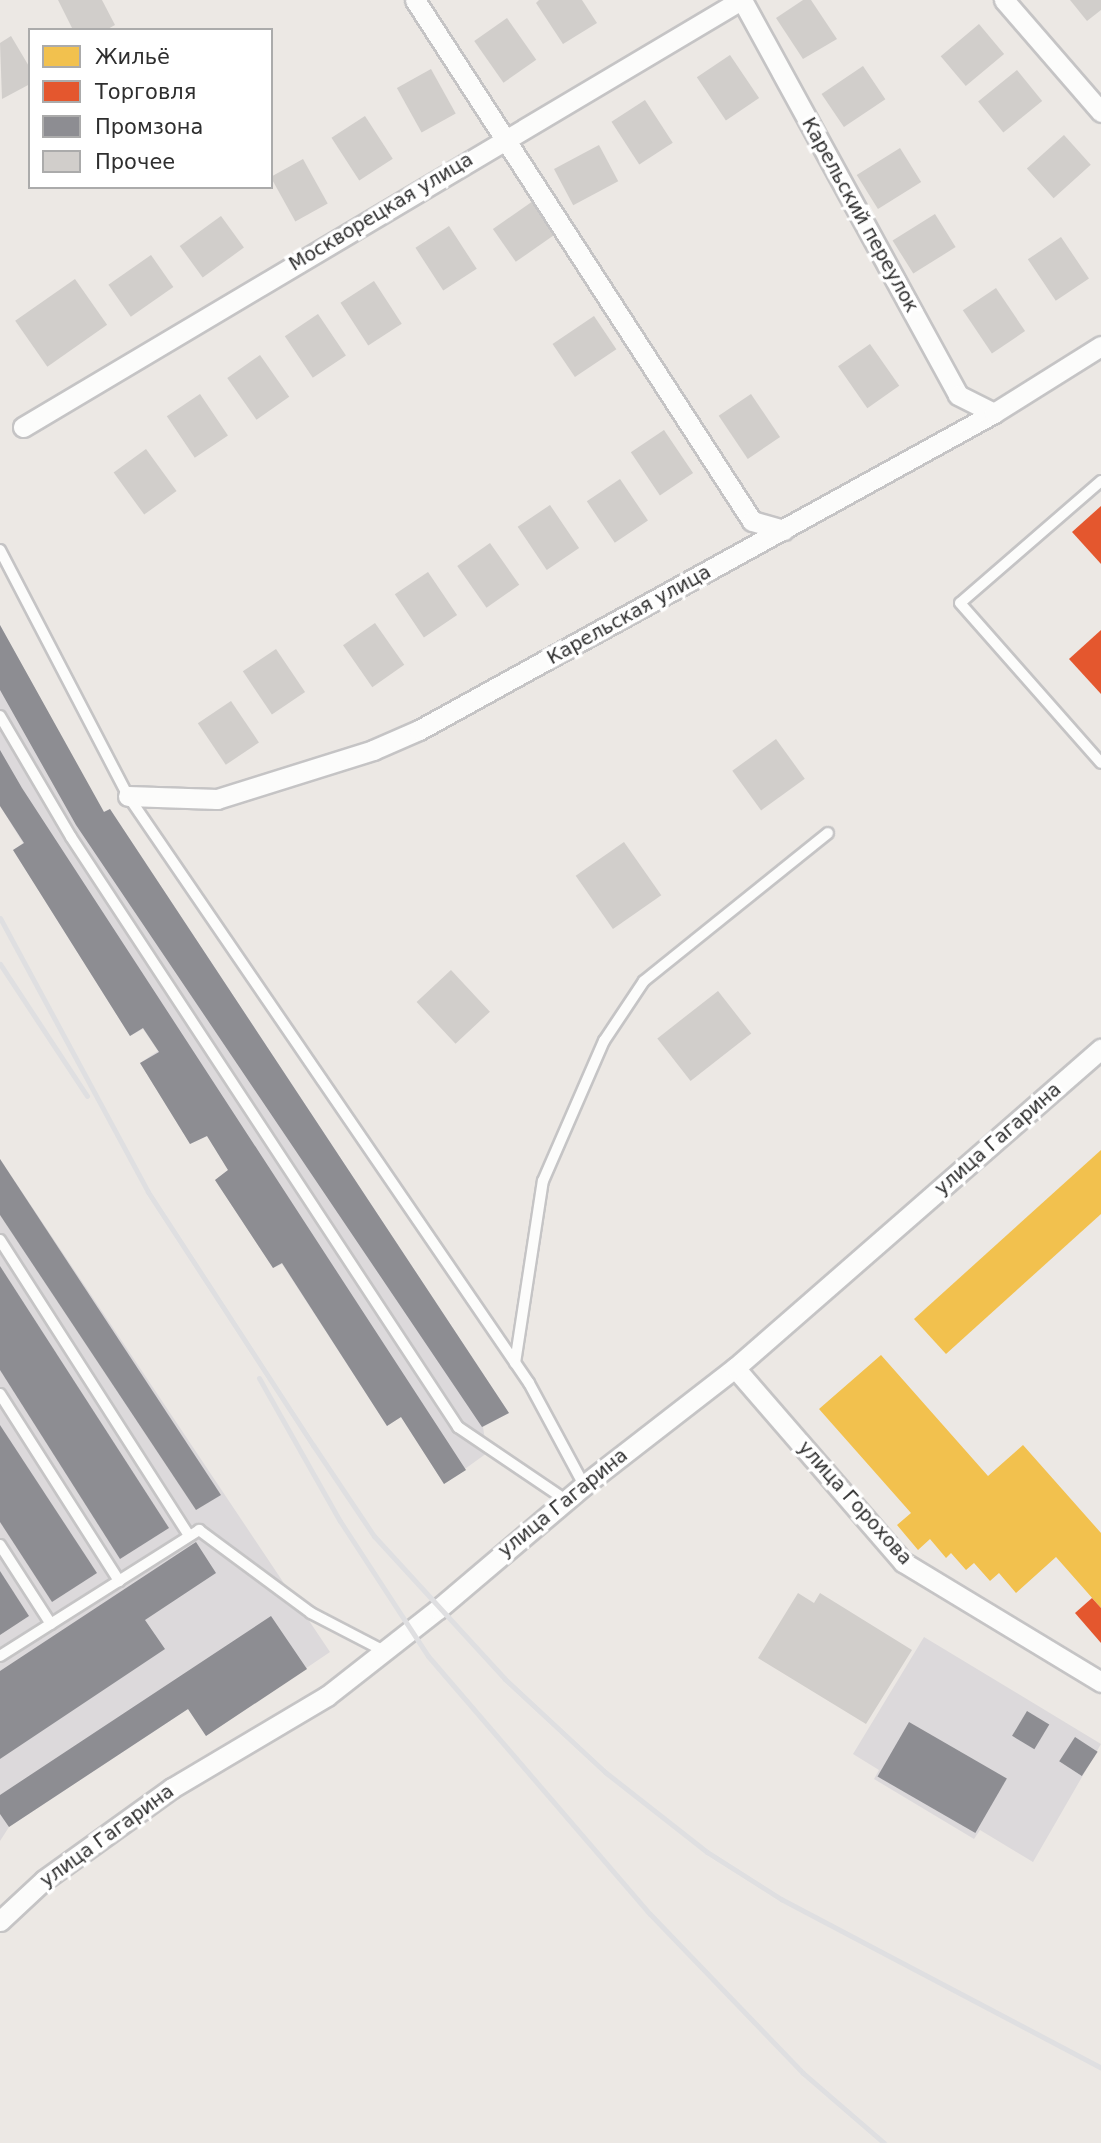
<!DOCTYPE html>
<html>
<head>
<meta charset="utf-8">
<style>
  body { margin:0 }
  #map { position:relative; width:1101px; height:2143px; overflow:hidden; background:#ece8e4; font-family:"DejaVu Sans",sans-serif }
  div>[style] { position:absolute }
  .industrial>* { inset:0; background:#dcd9db }
  .homes>* { inset:0; background:#f2c14e }
  .shops>* { inset:0; background:#e4572e }
  .industry>* { inset:0; background:#8d8d92; transform-origin:0 0 }
  .building>* { inset:0; background:#d1cecb; transform-origin:0 0 }
  .roads { filter:drop-shadow(2px 0 #c5c4c5) drop-shadow(-2px 0 #c5c4c5) drop-shadow(0 2px #c5c4c5) drop-shadow(0 -2px #c5c4c5) }
  .service>* { height:10px; margin:-5px; padding:0 5px; transform-origin:5px; border-radius:5px; background:#fcfcfb }
  .minor>* { height:19px; margin:-9.5px; padding:0 9.5px; transform-origin:9.5px; border-radius:9.5px; background:#fcfcfb }
  .rail>* { height:5px; margin:-2.5px; padding:0 2.5px; transform-origin:2.5px; border-radius:2.5px; background:#dfdfe1 }
  span { translate:-50% -50%; white-space:nowrap; text-align:center; line-height:1.15; -webkit-text-stroke:7px #fff; paint-order:stroke }
  .street-label { font-size:19px; color:#2e2e2e }
  .legend { position:absolute; left:28px; top:28px; width:245px; height:161px; box-sizing:border-box; background:#fff; border:2px solid #ababab; margin:0; padding:9px 12px; list-style:none; font-size:21px; color:#2e2e2e }
  .legend li { display:flex; align-items:center; gap:14px; height:35px }
  .legend b { width:35px; border:2px solid #ababab }
</style>
</head>
<body>
<div id="map">
  <div class="industrial">
    <i style="clip-path:polygon(0 625px,103px 812px,110px 809px,509px 1413px,483px 1427px,487px 1453px,444px 1484px,401px 1417px,387px 1426px,282px 1264px,273px 1268px,215px 1180px,228px 1170px,207px 1136px,190px 1144px,140px 1063px,158px 1051px,143px 1029px,130px 1036px,13px 850px,23px 843px,0 806px)"></i>
    <i style="clip-path:polygon(0 1159px,330px 1652px,206px 1736px,188px 1709px,9px 1827px,0 1841px)"></i>
    <i style="clip-path:polygon(924px 1637px,1101px 1744px,1033px 1862px,980px 1830px,974px 1839px,874px 1779px,879px 1770px,853px 1754px)"></i>
  </div>
  <div class="homes">
    <i style="clip-path:polygon(1101px 1150px,1101px 1214px,946px 1354px,914px 1319px)"></i>
    <i style="clip-path:polygon(881px 1355px,988px 1476px,1023px 1445px,1101px 1533px,1101px 1608px,1056px 1557px,1016px 1593px,999px 1573px,990px 1581px,974px 1563px,966px 1570px,951px 1553px,946px 1558px,930px 1539px,918px 1550px,897px 1525px,911px 1513px,819px 1409px)"></i>
  </div>
  <div class="shops">
    <i style="clip-path:polygon(1101px 506px,1101px 564px,1072px 532px)"></i>
    <i style="clip-path:polygon(1101px 630px,1101px 694px,1069px 659px)"></i>
    <i style="clip-path:polygon(1092px 1598px,1101px 1608px,1101px 1643px,1075px 1613px)"></i>
  </div>
  <div class="industry">
    <i style="clip-path:polygon(0 625px,104px 812px,110px 809px,509px 1413px,482px 1427px,76px 825px,0 690px)"></i>
    <i style="clip-path:polygon(0 750px,22px 788px,466px 1470px,444px 1484px,401px 1417px,387px 1426px,282px 1263px,273px 1268px,215px 1180px,228px 1170px,207px 1136px,190px 1144px,140px 1063px,159px 1052px,143px 1028px,130px 1036px,13px 850px,24px 843px,0 806px)"></i>
    <i style="clip-path:polygon(0 1159px,221px 1495px,196px 1510px,0 1215px)"></i>
    <i style="clip-path:polygon(0 1266px,169px 1528px,120px 1559px,0 1370px)"></i>
    <i style="clip-path:polygon(0 1425px,97px 1573px,52px 1602px,0 1522px)"></i>
    <i style="clip-path:polygon(196px 1542px,216px 1573px,145px 1620px,165px 1649px,0 1759px,0 1671px)"></i>
    <i style="clip-path:polygon(0 1571px,29px 1616px,0 1635px)"></i>
    <i style="clip-path:polygon(271px 1616px,307px 1669px,206px 1736px,188px 1709px,9px 1827px,0 1814px,0 1795px)"></i>
    <i style="left:1027px;top:1711px;width:26px;height:29px;rotate:31deg"></i>
    <i style="left:909px;top:1722px;width:113px;height:63px;rotate:30deg"></i>
    <i style="left:1075px;top:1737px;width:27px;height:29px;rotate:33deg"></i>
  </div>
  <div class="building">
    <i style="clip-path:polygon(58px 0,102px 0,115px 25px,106px 30px,73px 30px)"></i>
    <i style="clip-path:polygon(539px 0,582px 0,597px 23px,563px 44px,536px 3px)"></i>
    <i style="clip-path:polygon(803px 0,811px 0,837px 39px,803px 59px,776px 18px)"></i>
    <i style="clip-path:polygon(1070px 0,1101px 0,1101px 10px,1087px 21px)"></i>
    <i style="left:507px;top:18px;width:51px;height:40px;rotate:55deg"></i>
    <i style="left:979px;top:24px;width:39px;height:50px;rotate:50deg"></i>
    <i style="clip-path:polygon(11px 36px,30px 68px,30px 84px,2px 99px,0 43px)"></i>
    <i style="left:730px;top:55px;width:52px;height:40px;rotate:56deg"></i>
    <i style="left:863px;top:66px;width:40px;height:50px;rotate:56deg"></i>
    <i style="left:431px;top:69px;width:51px;height:39px;rotate:61deg"></i>
    <i style="left:1017px;top:70px;width:40px;height:50px;rotate:51deg"></i>
    <i style="left:645px;top:100px;width:51px;height:40px;rotate:57deg"></i>
    <i style="left:365px;top:116px;width:51px;height:40px;rotate:57deg"></i>
    <i style="left:1064px;top:135px;width:40px;height:50px;rotate:48deg"></i>
    <i style="left:599px;top:145px;width:41px;height:51px;rotate:62deg"></i>
    <i style="left:900px;top:148px;width:40px;height:51px;rotate:58deg"></i>
    <i style="left:303px;top:159px;width:51px;height:37px;rotate:61deg"></i>
    <i style="left:533px;top:201px;width:40px;height:49px;rotate:55deg"></i>
    <i style="left:935px;top:214px;width:39px;height:50px;rotate:58deg"></i>
    <i style="left:221px;top:216px;width:39px;height:51px;rotate:54deg"></i>
    <i style="left:449px;top:226px;width:51px;height:40px;rotate:57deg"></i>
    <i style="left:1061px;top:237px;width:50px;height:40px;rotate:56deg"></i>
    <i style="left:151px;top:255px;width:39px;height:52px;rotate:55deg"></i>
    <i style="left:75px;top:279px;width:56px;height:73px;rotate:55deg"></i>
    <i style="left:374px;top:281px;width:51px;height:40px;rotate:57deg"></i>
    <i style="left:996px;top:288px;width:52px;height:40px;rotate:56deg"></i>
    <i style="left:318px;top:314px;width:50px;height:40px;rotate:56deg"></i>
    <i style="left:594px;top:316px;width:40px;height:50px;rotate:56deg"></i>
    <i style="left:870px;top:344px;width:51px;height:39px;rotate:55deg"></i>
    <i style="left:260px;top:355px;width:51px;height:40px;rotate:55deg"></i>
    <i style="left:200px;top:394px;width:50px;height:40px;rotate:56deg"></i>
    <i style="left:751px;top:394px;width:52px;height:39px;rotate:56deg"></i>
    <i style="left:664px;top:430px;width:52px;height:40px;rotate:56deg"></i>
    <i style="left:146px;top:449px;width:52px;height:40px;rotate:54deg"></i>
    <i style="left:620px;top:479px;width:50px;height:40px;rotate:56deg"></i>
    <i style="left:550px;top:505px;width:52px;height:39px;rotate:56deg"></i>
    <i style="left:490px;top:543px;width:51px;height:40px;rotate:55deg"></i>
    <i style="left:428px;top:572px;width:52px;height:40px;rotate:56deg"></i>
    <i style="left:375px;top:623px;width:51px;height:39px;rotate:55deg"></i>
    <i style="left:276px;top:649px;width:52px;height:40px;rotate:56deg"></i>
    <i style="left:231px;top:701px;width:50px;height:40px;rotate:56deg"></i>
    <i style="left:776px;top:739px;width:49px;height:54px;rotate:54deg"></i>
    <i style="left:624px;top:842px;width:65px;height:59px;rotate:55deg"></i>
    <i style="left:451px;top:970px;width:57px;height:47px;rotate:47deg"></i>
    <i style="left:718px;top:991px;width:54px;height:77px;rotate:52deg"></i>
    <i style="clip-path:polygon(798px 1593px,814px 1603px,820px 1593px,912px 1650px,866px 1724px,758px 1658px)"></i>
  </div>
  <div class="roads">
    <div class="service">
      <i style="left:1101px;top:481px;width:186px;rotate:139.1deg"></i>
      <i style="left:960px;top:603px;width:213px;rotate:48.6deg"></i>
      <i style="left:0;top:550px;width:277px;rotate:62.5deg"></i>
      <i style="left:128px;top:796px;width:711px;rotate:55.66deg"></i>
      <i style="left:529px;top:1383px;width:116px;rotate:61.7deg"></i>
      <i style="left:0;top:716px;width:140px;rotate:59.6deg"></i>
      <i style="left:71px;top:837px;width:706px;rotate:56.74deg"></i>
      <i style="left:458px;top:1427px;width:130px;rotate:34.1deg"></i>
      <i style="left:0;top:1240px;width:350px;rotate:57.4deg"></i>
      <i style="left:515px;top:1363px;width:184px;rotate:-81.3deg"></i>
      <i style="left:543px;top:1181px;width:153px;rotate:-66.5deg"></i>
      <i style="left:604px;top:1041px;width:72px;rotate:-56.3deg"></i>
      <i style="left:644px;top:981px;width:236px;rotate:-38.8deg"></i>
      <i style="left:0;top:1394px;width:222px;rotate:57.5deg"></i>
      <i style="left:0;top:1545px;width:94px;rotate:57.2deg"></i>
      <i style="left:0;top:1656px;width:236px;rotate:-32.3deg"></i>
      <i style="left:199px;top:1530px;width:139px;rotate:36.5deg"></i>
      <i style="left:311px;top:1613px;width:82px;rotate:27.5deg"></i>
    </div>
    <div class="minor">
      <i style="left:415px;top:0;width:620px;rotate:57.1deg"></i>
      <i style="left:752px;top:521px;width:33px;rotate:16deg"></i>
      <i style="left:742px;top:0;width:450px;rotate:61.3deg"></i>
      <i style="left:958px;top:395px;width:40px;rotate:26.6deg"></i>
      <i style="left:1004px;top:0;width:148px;rotate:49.1deg"></i>
      <i style="left:23px;top:427px;width:835px;rotate:-30.74deg"></i>
      <i style="left:128px;top:796px;width:89px;rotate:1.9deg"></i>
      <i style="left:217px;top:799px;width:164px;rotate:-17.4deg"></i>
      <i style="left:373px;top:750px;width:50px;rotate:-23.5deg"></i>
      <i style="left:419px;top:730px;width:657px;rotate:-28.87deg"></i>
      <i style="left:994px;top:413px;width:126px;rotate:-32.1deg"></i>
      <i style="left:735px;top:1368px;width:257px;rotate:49.1deg"></i>
      <i style="left:903px;top:1562px;width:232px;rotate:31.2deg"></i>
      <i style="left:0;top:1921px;width:60px;rotate:-43deg"></i>
      <i style="left:44px;top:1880px;width:158px;rotate:-35.7deg"></i>
      <i style="left:172px;top:1788px;width:180px;rotate:-30.7deg"></i>
      <i style="left:327px;top:1696px;width:141px;rotate:-38.1deg"></i>
      <i style="left:438px;top:1609px;width:192px;rotate:-40.3deg"></i>
      <i style="left:584px;top:1485px;width:191px;rotate:-37.8deg"></i>
      <i style="left:735px;top:1368px;width:486px;rotate:-41.1deg"></i>
    </div>
  </div>
  <div class="rail">
    <i style="left:0;top:918px;width:311px;rotate:61.6deg"></i>
    <i style="left:148px;top:1192px;width:302px;rotate:56.9deg"></i>
    <i style="left:313px;top:1445px;width:110px;rotate:56.2deg"></i>
    <i style="left:374px;top:1536px;width:194px;rotate:47.5deg"></i>
    <i style="left:505px;top:1679px;width:137px;rotate:42.9deg"></i>
    <i style="left:605px;top:1772px;width:130px;rotate:38.1deg"></i>
    <i style="left:707px;top:1852px;width:88px;rotate:32.4deg"></i>
    <i style="left:781px;top:1899px;width:362px;rotate:27.8deg"></i>
    <i style="left:0;top:964px;width:158px;rotate:56.6deg"></i>
    <i style="left:259px;top:1378px;width:164px;rotate:60.5deg"></i>
    <i style="left:340px;top:1521px;width:161px;rotate:56.9deg"></i>
    <i style="left:428px;top:1656px;width:340px;rotate:49.3deg"></i>
    <i style="left:650px;top:1914px;width:221px;rotate:46.1deg"></i>
    <i style="left:803px;top:2073px;width:107px;rotate:40.8deg"></i>
  </div>
  <div class="street-label">
    <span style="left:381px;top:212px;rotate:-31deg">Москворецкая улица</span>
    <span style="left:860px;top:215px;rotate:61deg">Карельский переулок</span>
    <span style="left:629px;top:615px;rotate:-29deg">Карельская улица</span>
    <span style="left:998px;top:1139px;rotate:-41deg">улица Гагарина</span>
    <span style="left:563px;top:1503px;rotate:-39deg">улица Гагарина</span>
    <span style="left:855px;top:1503px;rotate:48deg">улица Горохова</span>
    <span style="left:107px;top:1836px;rotate:-36deg">улица Гагарина</span>
  </div>
  <ul class="legend">
  <li><b style="height:19px;background:#f2c14e"></b>Жильё</li>
  <li><b style="height:19px;background:#e4572e"></b>Торговля</li>
  <li><b style="height:19px;background:#8d8d92"></b>Промзона</li>
  <li><b style="height:19px;background:#d1cecb"></b>Прочее</li>
  </ul>
</div>
</body>
</html>
